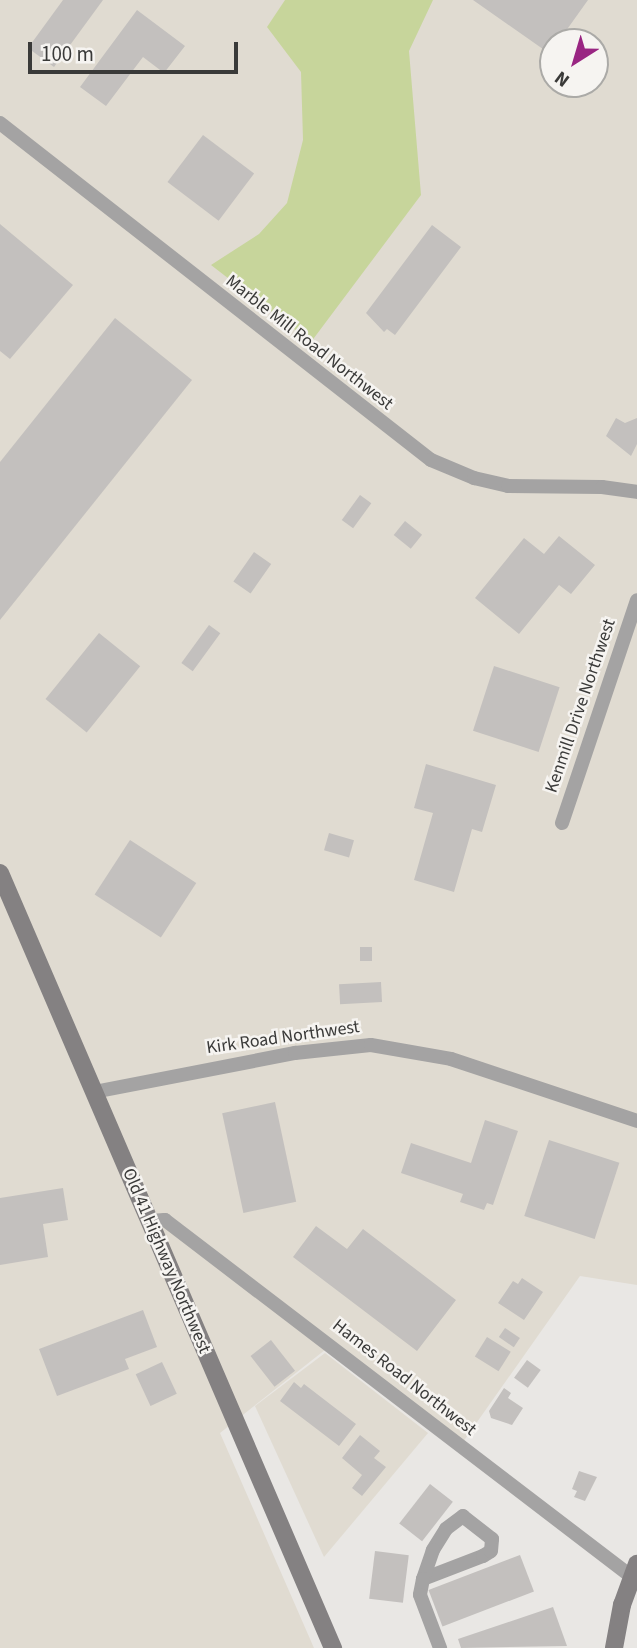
<!DOCTYPE html>
<html>
<head>
<meta charset="utf-8">
<style>
  body { margin:0 }
  #map { position:relative; width:637px; height:1648px; overflow:hidden; background:#e9e7e4; font-family:"Source Sans 3",sans-serif }
  div>[style] { position:absolute }
  .built>* { inset:0; background:#e0dbd1 }
  .green>* { inset:0; background:#c7d59b }
  .building>* { inset:0; background:#c3c0be; transform-origin:0 0 }
  .street>* { height:14px; margin:-7px; padding:0 7px; transform-origin:7px; border-radius:7px; background:#a4a3a3 }
  .secondary>* { height:18px; margin:-9px; padding:0 9px; transform-origin:9px; border-radius:9px; background:#848182 }
  span { translate:-50% -50%; white-space:nowrap; text-align:center; line-height:1.15; -webkit-text-stroke:5px #f6f4f1; paint-order:stroke }
  .street-label { font-size:18px; color:#3a3a39 }
  .north { position:absolute; left:539px; top:28px; width:70px; height:70px; box-sizing:border-box; background:#f6f4f1; border:2px solid #abaaa7; border-radius:50%; rotate:217deg; font-size:19px; font-weight:700; line-height:28px; text-align:center; color:#3a3a39 }
  .north::after { content:''; display:block; margin:auto; width:24px; height:32px; background:#992582; clip-path:polygon(50% 0,100% 100%,50% 72%,0 100%) }
  .scale { position:absolute; left:28px; top:42px; width:210px; height:32px; box-sizing:border-box; border:4px solid #3a3a39; border-top:0; padding-left:9px; font-size:21px; line-height:24px; white-space:nowrap; color:#3a3a39; -webkit-text-stroke:5px #f6f4f1; paint-order:stroke }
</style>
</head>
<body>
<div id="map">
  <div class="built">
    <i style="clip-path:polygon(evenodd,0 0,637px 0,637px 1285px,580px 1276px,463px 1442px,335px 1342px,220px 1433px,314px 1648px,0 1648px,0 0,553px 42px,595px 42px,595px 84px,553px 84px,553px 42px)"></i>
    <i style="clip-path:polygon(325px 1353px,428px 1433px,324px 1557px,255px 1406px)"></i>
  </div>
  <div class="green">
    <i style="clip-path:polygon(285px 0,433px 0,409px 51px,421px 195px,311px 342px,211px 265px,259px 234px,287px 203px,303px 140px,301px 72px,267px 27px)"></i>
  </div>
  <div class="building">
    <i style="clip-path:polygon(63px 0,103px 0,54px 67px,28px 48px)"></i>
    <i style="clip-path:polygon(473px 0,588px 0,558px 42px,553px 42px,550px 54px)"></i>
    <i style="clip-path:polygon(137px 10px,185px 46px,164px 73px,143px 57px,106px 106px,80px 87px)"></i>
    <i style="left:203px;top:135px;width:64px;height:59px;rotate:37deg"></i>
    <i style="clip-path:polygon(0 224px,73px 285px,10px 359px,0 351px)"></i>
    <i style="clip-path:polygon(432px 225px,461px 247px,395px 335px,387px 329px,384px 332px,366px 313px)"></i>
    <i style="clip-path:polygon(115px 318px,192px 380px,0 620px,0 462px)"></i>
    <i style="clip-path:polygon(616px 418px,625px 423px,637px 418px,637px 444px,631px 456px,606px 436px)"></i>
    <i style="left:360px;top:495px;width:14px;height:31px;rotate:36deg"></i>
    <i style="left:405px;top:521px;width:22px;height:18px;rotate:39deg"></i>
    <i style="clip-path:polygon(559px 536px,595px 565px,571px 594px,559px 585px,519px 634px,475px 598px,524px 538px,544px 554px)"></i>
    <i style="left:254px;top:552px;width:21px;height:36px;rotate:35deg"></i>
    <i style="left:209px;top:625px;width:14px;height:47px;rotate:36deg"></i>
    <i style="left:99px;top:633px;width:53px;height:85px;rotate:39deg"></i>
    <i style="left:494px;top:666px;width:69px;height:68px;rotate:18deg"></i>
    <i style="clip-path:polygon(426px 764px,496px 785px,482px 832px,472px 829px,454px 892px,414px 880px,433px 813px,414px 808px)"></i>
    <i style="left:329px;top:833px;width:26px;height:18px;rotate:16deg"></i>
    <i style="left:130px;top:840px;width:79px;height:65px;rotate:33deg"></i>
    <i style="left:360px;top:947px;width:12px;height:14px"></i>
    <i style="left:381px;top:982px;width:20px;height:42px;rotate:87deg"></i>
    <i style="left:275px;top:1102px;width:102px;height:54px;rotate:78deg"></i>
    <i style="clip-path:polygon(485px 1120px,518px 1131px,493px 1205px,487px 1203px,484px 1210px,460px 1202px,463px 1194px,401px 1173px,411px 1143px,471px 1163px)"></i>
    <i style="left:549px;top:1140px;width:74px;height:80px;rotate:18deg"></i>
    <i style="clip-path:polygon(63px 1188px,68px 1220px,43px 1224px,48px 1257px,0 1265px,0 1198px)"></i>
    <i style="clip-path:polygon(316px 1226px,347px 1249px,363px 1229px,456px 1300px,417px 1351px,293px 1257px)"></i>
    <i style="clip-path:polygon(522px 1278px,543px 1292px,524px 1320px,498px 1303px,513px 1281px,518px 1284px)"></i>
    <i style="clip-path:polygon(143px 1310px,157px 1347px,125px 1359px,129px 1369px,57px 1396px,39px 1349px)"></i>
    <i style="left:505px;top:1328px;width:18px;height:11px;rotate:34deg"></i>
    <i style="left:487px;top:1337px;width:28px;height:23px;rotate:32deg"></i>
    <i style="left:271px;top:1340px;width:39px;height:26px;rotate:52deg"></i>
    <i style="left:527px;top:1360px;width:17px;height:22px;rotate:36deg"></i>
    <i style="left:162px;top:1362px;width:35px;height:29px;rotate:65deg"></i>
    <i style="clip-path:polygon(294px 1382px,301px 1388px,304px 1384px,356px 1424px,339px 1446px,280px 1401px)"></i>
    <i style="clip-path:polygon(504px 1388px,511px 1393px,508px 1398px,523px 1408px,512px 1425px,491px 1418px,489px 1411px)"></i>
    <i style="clip-path:polygon(360px 1435px,380px 1451px,374px 1458px,386px 1467px,362px 1496px,352px 1488px,362px 1475px,342px 1458px)"></i>
    <i style="clip-path:polygon(579px 1471px,597px 1477px,585px 1501px,574px 1497px,577px 1491px,572px 1489px)"></i>
    <i style="left:430px;top:1484px;width:29px;height:50px;rotate:38deg"></i>
    <i style="left:375px;top:1551px;width:34px;height:48px;rotate:7deg"></i>
    <i style="left:520px;top:1555px;width:39px;height:98px;rotate:69deg"></i>
    <i style="clip-path:polygon(553px 1607px,567px 1646px,461px 1648px,458px 1639px)"></i>
  </div>
  <div class="street">
    <i style="left:0;top:123px;width:547px;rotate:38.02deg"></i>
    <i style="left:431px;top:460px;width:47px;rotate:22.7deg"></i>
    <i style="left:474px;top:478px;width:35px;rotate:13deg"></i>
    <i style="left:508px;top:486px;width:94px;rotate:0.6deg"></i>
    <i style="left:602px;top:487px;width:35px;rotate:8deg"></i>
    <i style="left:562px;top:823px;width:235px;rotate:-71.4deg"></i>
    <i style="left:94px;top:1092px;width:205px;rotate:-11deg"></i>
    <i style="left:295px;top:1053px;width:76px;rotate:-6deg"></i>
    <i style="left:371px;top:1045px;width:81px;rotate:9.9deg"></i>
    <i style="left:451px;top:1059px;width:196px;rotate:18.4deg"></i>
    <i style="left:149px;top:1221px;width:16px;rotate:-4deg"></i>
    <i style="left:165px;top:1220px;width:588px;rotate:37.4deg"></i>
    <i style="left:423px;top:1579px;width:64px;rotate:-21deg"></i>
    <i style="left:483px;top:1556px;width:9px;rotate:-32deg"></i>
    <i style="left:491px;top:1551px;width:12px;rotate:-85deg"></i>
    <i style="left:492px;top:1539px;width:37px;rotate:-142deg"></i>
    <i style="left:463px;top:1516px;width:21px;rotate:143deg"></i>
    <i style="left:446px;top:1529px;width:25px;rotate:122deg"></i>
    <i style="left:433px;top:1550px;width:31px;rotate:109deg"></i>
    <i style="left:423px;top:1579px;width:16px;rotate:101deg"></i>
    <i style="left:420px;top:1595px;width:57px;rotate:69.3deg"></i>
  </div>
  <div class="secondary">
    <i style="left:0;top:873px;width:844px;rotate:66.75deg"></i>
    <i style="left:614px;top:1648px;width:44px;rotate:-79.5deg"></i>
    <i style="left:622px;top:1605px;width:44px;rotate:-69.9deg"></i>
  </div>
  <div class="street-label">
    <span style="left:309px;top:343px;rotate:38deg">Marble Mill Road Northwest</span>
    <span style="left:581px;top:706px;rotate:-71deg">Kenmill Drive Northwest</span>
    <span style="left:283px;top:1038px;rotate:-8deg">Kirk Road Northwest</span>
    <span style="left:166px;top:1261px;rotate:67deg">Old 41 Highway Northwest</span>
    <span style="left:404px;top:1378px;rotate:38deg">Hames Road Northwest</span>
  </div>
  <div class="north">N</div>
  <div class="scale">100 m</div>
</div>
</body>
</html>
